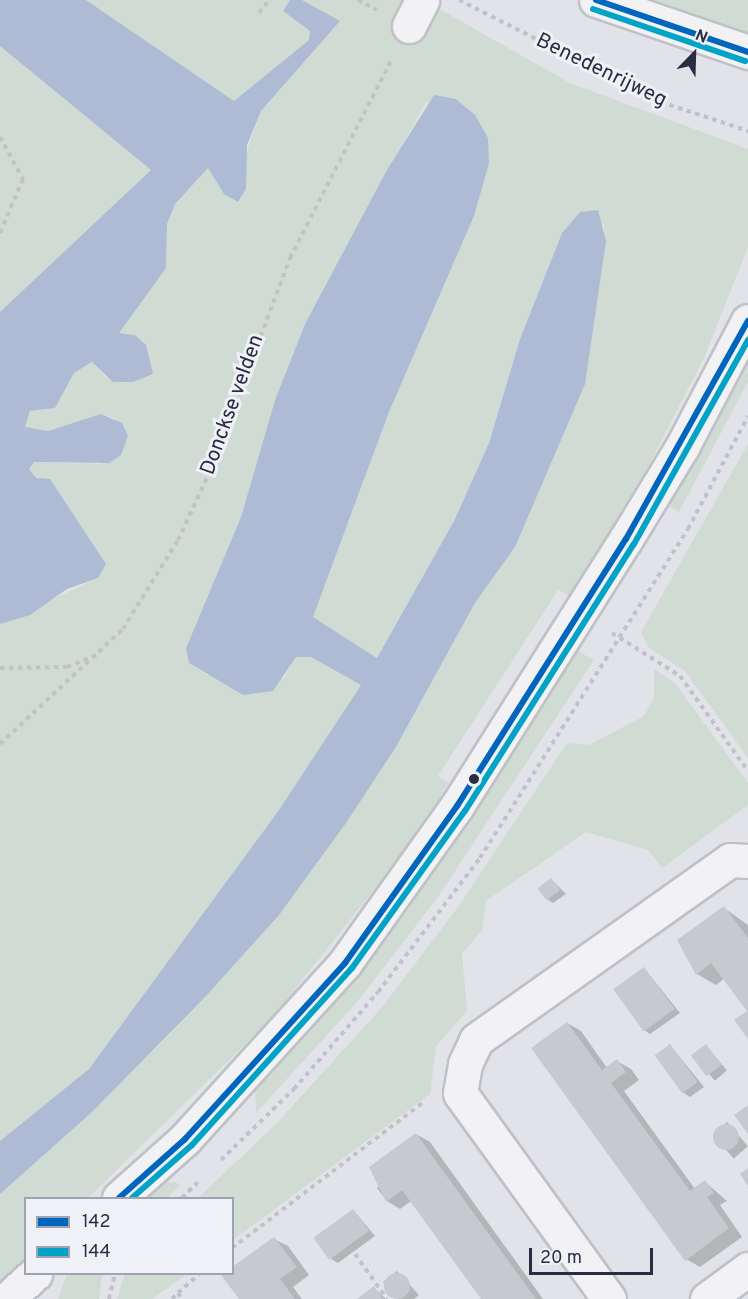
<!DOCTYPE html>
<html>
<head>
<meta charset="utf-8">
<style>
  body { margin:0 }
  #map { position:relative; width:748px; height:1299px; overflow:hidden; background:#e2e3e8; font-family:Overpass,sans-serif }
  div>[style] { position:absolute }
  .green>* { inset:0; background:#d0dbd3 }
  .water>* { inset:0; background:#afbbd4 }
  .shadow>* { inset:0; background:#0003; transform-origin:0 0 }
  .building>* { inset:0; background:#c8c9cf; transform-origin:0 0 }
  .round { border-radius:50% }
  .path>* { height:4px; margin-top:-2px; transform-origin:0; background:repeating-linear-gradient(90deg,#c1c2c8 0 4.5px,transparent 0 9px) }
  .roads { filter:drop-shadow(2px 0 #c0c1c6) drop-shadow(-2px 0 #c0c1c6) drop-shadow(0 2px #c0c1c6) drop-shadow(0 -2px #c0c1c6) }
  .minor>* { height:33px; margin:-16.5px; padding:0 16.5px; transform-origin:16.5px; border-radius:16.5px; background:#f2f2f4 }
  .bus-1>* { height:6px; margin:-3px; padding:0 3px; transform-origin:3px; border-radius:3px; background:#0065bd }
  .bus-2>* { height:6px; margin:-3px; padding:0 3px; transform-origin:3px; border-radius:3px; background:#02a3c7 }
  .dots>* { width:16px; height:16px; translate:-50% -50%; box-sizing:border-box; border:3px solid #eff1f7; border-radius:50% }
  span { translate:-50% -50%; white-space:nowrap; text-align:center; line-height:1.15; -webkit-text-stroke:6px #eff1f7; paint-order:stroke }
  .street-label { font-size:21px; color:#282d42 }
  .legend { position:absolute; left:24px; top:1197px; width:210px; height:78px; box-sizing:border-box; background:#eff1f7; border:2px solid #9fa3af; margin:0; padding:8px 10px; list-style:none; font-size:18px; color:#282d42 }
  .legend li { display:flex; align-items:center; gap:12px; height:30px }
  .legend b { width:30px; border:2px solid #9fa3af }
  .north { position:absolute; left:664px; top:24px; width:60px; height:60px; -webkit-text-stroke:4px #eff1f7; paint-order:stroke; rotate:23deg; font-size:16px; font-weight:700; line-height:24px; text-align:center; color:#282d42 }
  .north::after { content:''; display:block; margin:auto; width:21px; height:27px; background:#282d42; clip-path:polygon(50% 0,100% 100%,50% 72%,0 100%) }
  .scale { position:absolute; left:529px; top:1248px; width:124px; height:27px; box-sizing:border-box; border:3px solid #282d42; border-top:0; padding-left:8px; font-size:18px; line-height:21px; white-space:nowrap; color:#282d42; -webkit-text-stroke:4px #eff1f7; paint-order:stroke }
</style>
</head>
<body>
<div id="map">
  <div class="green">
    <i style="clip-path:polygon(86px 0,290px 0,283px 11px,311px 31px,309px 40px,234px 101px)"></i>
    <i style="clip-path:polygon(302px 0,424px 0,570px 83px,748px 149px,748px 247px,704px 358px,639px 484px,569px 596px,558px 590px,438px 776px,449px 783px,405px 851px,272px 1018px,88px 1198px,26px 1198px,25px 1258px,0 1282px,0 1194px,169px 1035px,396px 747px,475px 603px,515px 547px,598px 296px,604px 224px,562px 233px,520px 339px,489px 443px,454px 521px,377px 658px,313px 617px,389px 412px,474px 216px,475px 115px,456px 99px,426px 102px,305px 324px,275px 400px,241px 517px,186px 648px,189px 663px,207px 675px,284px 678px,295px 657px,311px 657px,362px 685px,279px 810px,89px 1069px,0 1141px,0 624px,98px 578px,29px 469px,34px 462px,102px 464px,116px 419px,102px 414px,48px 431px,25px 427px,30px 411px,55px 408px,74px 373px,93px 362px,105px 377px,122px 383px,127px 333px,119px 334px,120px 327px,166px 268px,167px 224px,175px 204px,208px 168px,224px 194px,246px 189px,245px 156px,261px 111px,340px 21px)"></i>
    <i style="clip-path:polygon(646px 0,748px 0,748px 33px,669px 8px)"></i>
    <i style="clip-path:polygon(0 46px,151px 170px,0 312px)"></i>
    <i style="clip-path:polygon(748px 359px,748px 382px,679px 512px,669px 506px)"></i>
    <i style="clip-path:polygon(748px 444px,748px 758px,685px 671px,648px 647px,641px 632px)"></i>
    <i style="clip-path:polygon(578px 651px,594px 660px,438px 897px,358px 1001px,256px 1113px,255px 1090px,338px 999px,407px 911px)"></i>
    <i style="clip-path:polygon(654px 669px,675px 683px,748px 783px,748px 805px,662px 868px,648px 850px,586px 832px,486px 901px,482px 931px,462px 953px,467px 1011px,436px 1046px,430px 1094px,233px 1240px,232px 1198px,198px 1198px,278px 1122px,383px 1006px,458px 907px,567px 743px,589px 745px,644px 716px,654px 698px)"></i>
    <i style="clip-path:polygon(176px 1182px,180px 1186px,167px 1198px,142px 1198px,157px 1184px)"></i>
    <i style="clip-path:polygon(67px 1274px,102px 1274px,99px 1299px,58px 1299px)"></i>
    <i style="clip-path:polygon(125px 1274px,187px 1274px,152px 1299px,117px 1299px)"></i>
  </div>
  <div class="water">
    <i style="clip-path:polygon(0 0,86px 0,234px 101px,309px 40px,310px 31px,283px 11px,290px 0,302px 0,340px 21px,261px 111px,247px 145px,246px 189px,238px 202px,224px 194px,208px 168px,175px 204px,167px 224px,166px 268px,119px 333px,135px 335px,146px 345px,153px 374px,133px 382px,113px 382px,92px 362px,74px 373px,55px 408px,30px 411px,25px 427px,48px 431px,101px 414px,122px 423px,128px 436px,121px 455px,109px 463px,34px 462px,29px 469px,36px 478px,50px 479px,106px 564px,98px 578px,67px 589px,30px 615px,0 624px,0 312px,151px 170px,0 46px)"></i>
    <i style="clip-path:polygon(434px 95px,456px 99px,475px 115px,488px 138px,489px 163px,474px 216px,389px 412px,313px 617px,377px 658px,454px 521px,489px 443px,520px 339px,562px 233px,580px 212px,598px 210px,606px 241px,585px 384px,515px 547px,475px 603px,396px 747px,346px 823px,279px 915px,206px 996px,92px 1112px,0 1194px,0 1141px,89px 1069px,279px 810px,361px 685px,311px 657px,296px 657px,273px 691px,243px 695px,189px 663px,186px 648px,241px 517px,275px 400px,305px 324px,387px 170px)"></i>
  </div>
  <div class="shadow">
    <i style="clip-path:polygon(552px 880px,566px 894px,553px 903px,547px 899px)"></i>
    <i style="clip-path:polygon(724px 908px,748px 925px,748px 1010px,725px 978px,716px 985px,697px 974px)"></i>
    <i style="clip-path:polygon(644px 968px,680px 1013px,650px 1034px,644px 1030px)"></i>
    <i style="clip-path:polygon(567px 1023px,581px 1031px,607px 1068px,617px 1061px,631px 1069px,639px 1080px,624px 1091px,695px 1189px,705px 1182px,727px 1201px,720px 1205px,742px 1237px,700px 1267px,686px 1259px)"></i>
    <i style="clip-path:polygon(670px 1045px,704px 1087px,690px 1097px,684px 1093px)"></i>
    <i style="left:706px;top:1046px;width:32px;height:16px;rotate:49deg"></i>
    <i style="left:727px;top:1122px;width:32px;height:19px;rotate:49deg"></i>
    <i style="clip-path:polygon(416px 1134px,430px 1142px,543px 1299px,483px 1299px,411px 1201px,400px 1209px,387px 1201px,377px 1188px)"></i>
    <i style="clip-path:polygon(354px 1211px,375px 1236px,338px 1263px,331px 1259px)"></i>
    <i style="clip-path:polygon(274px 1239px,288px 1246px,309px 1275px,293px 1287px,302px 1299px,241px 1299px,224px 1275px)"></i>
    <i style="clip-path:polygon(397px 1271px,419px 1295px,414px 1299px,396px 1299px,383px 1282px)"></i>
    <i style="clip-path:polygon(374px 1288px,386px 1299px,359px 1299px)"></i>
  </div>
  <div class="building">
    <i style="left:551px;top:878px;width:15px;height:17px;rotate:53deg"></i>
    <i style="clip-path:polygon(724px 906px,748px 938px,748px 1039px,734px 1020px,747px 1011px,711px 963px,696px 975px,677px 940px)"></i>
    <i style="left:644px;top:967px;width:52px;height:38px;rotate:54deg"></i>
    <i style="clip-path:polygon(567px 1022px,602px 1070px,617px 1059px,626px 1072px,611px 1083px,690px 1191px,705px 1180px,714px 1193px,707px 1197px,729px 1228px,685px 1261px,531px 1048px)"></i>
    <i style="left:670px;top:1044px;width:47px;height:19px;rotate:54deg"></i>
    <i style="left:706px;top:1044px;width:26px;height:19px;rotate:53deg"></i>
    <i style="clip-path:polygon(748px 1105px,748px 1134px,734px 1115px)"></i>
    <i class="round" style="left:713px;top:1124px;width:26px;height:26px"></i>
    <i style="clip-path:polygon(416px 1133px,438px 1164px,536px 1299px,481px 1299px,402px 1190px,386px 1202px,369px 1167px)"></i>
    <i style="clip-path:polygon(748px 1168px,748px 1186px,740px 1174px)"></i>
    <i style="left:353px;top:1209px;width:27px;height:49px;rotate:54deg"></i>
    <i style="clip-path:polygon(274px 1237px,297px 1267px,280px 1279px,295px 1299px,239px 1299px,221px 1275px,232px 1274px,232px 1267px)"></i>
    <i class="round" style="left:384px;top:1273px;width:26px;height:26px"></i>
    <i style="clip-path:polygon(374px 1286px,383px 1299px,357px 1299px)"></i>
  </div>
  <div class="path">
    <i style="left:358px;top:0;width:21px;rotate:28deg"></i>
    <i style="left:459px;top:0;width:226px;rotate:26.8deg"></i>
    <i style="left:661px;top:102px;width:92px;rotate:18.4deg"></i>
    <i style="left:259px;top:13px;width:16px;rotate:-52deg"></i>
    <i style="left:0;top:137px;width:48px;rotate:61.3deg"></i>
    <i style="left:23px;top:179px;width:59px;rotate:113.1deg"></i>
    <i style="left:612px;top:633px;width:80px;rotate:32.3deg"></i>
    <i style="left:680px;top:676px;width:117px;rotate:54.4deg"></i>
    <i style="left:0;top:668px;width:67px;rotate:-0.9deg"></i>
    <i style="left:67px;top:667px;width:35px;rotate:-22deg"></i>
    <i style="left:0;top:744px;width:168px;rotate:-43.1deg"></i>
    <i style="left:123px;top:629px;width:105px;rotate:-58.3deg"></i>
    <i style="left:178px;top:540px;width:76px;rotate:-65.1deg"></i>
    <i style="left:210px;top:471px;width:228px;rotate:-69.4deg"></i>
    <i style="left:290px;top:258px;width:224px;rotate:-62.9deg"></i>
    <i style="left:221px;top:1160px;width:102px;rotate:-44.2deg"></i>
    <i style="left:294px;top:1089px;width:128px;rotate:-49.1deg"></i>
    <i style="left:378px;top:992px;width:168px;rotate:-52.7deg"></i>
    <i style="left:480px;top:858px;width:389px;rotate:-57.7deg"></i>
    <i style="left:688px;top:529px;width:128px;rotate:-62deg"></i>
    <i style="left:182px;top:1198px;width:23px;rotate:-45deg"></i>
    <i style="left:232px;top:1248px;width:243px;rotate:-37.3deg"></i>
    <i style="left:355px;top:1254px;width:55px;rotate:54.6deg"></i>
    <i style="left:178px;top:1293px;width:28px;rotate:-42deg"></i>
    <i style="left:109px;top:1299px;width:26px;rotate:-77deg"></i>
    <i style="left:172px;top:1299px;width:8px;rotate:-45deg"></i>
    <i style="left:178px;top:1293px;width:7px;rotate:56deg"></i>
  </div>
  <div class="roads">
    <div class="minor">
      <i style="left:596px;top:0;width:161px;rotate:18.9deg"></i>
      <i style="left:409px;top:26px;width:29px;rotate:-63deg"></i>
      <i style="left:119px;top:1198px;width:89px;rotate:-41.8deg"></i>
      <i style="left:185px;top:1139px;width:238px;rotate:-47.7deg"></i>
      <i style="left:345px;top:963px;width:193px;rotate:-54.5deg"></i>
      <i style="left:457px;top:806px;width:316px;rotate:-57.7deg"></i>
      <i style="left:626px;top:539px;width:108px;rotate:-58.7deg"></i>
      <i style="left:682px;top:447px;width:142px;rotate:-62.4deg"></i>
      <i style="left:7px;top:1299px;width:38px;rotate:-42deg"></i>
      <i style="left:609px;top:1299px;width:254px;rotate:-125.9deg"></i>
      <i style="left:460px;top:1093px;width:29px;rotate:-80deg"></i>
      <i style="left:465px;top:1064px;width:26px;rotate:-65deg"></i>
      <i style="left:476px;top:1040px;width:311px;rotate:-35.3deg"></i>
      <i style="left:730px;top:860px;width:18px;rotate:3deg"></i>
      <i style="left:707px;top:1299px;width:51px;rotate:-36.2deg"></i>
    </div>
  </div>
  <div class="bus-1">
    <i style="left:596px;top:0;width:161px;rotate:18.9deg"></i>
    <i style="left:119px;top:1198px;width:89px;rotate:-41.8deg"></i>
    <i style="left:185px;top:1139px;width:238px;rotate:-47.7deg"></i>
    <i style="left:345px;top:963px;width:193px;rotate:-54.5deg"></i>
    <i style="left:457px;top:806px;width:316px;rotate:-57.7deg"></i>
    <i style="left:626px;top:539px;width:250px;rotate:-60.8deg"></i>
  </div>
  <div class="bus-2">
    <i style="left:593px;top:9px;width:161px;rotate:18.9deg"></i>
    <i style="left:132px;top:1198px;width:80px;rotate:-41.5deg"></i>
    <i style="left:192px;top:1145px;width:239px;rotate:-47.9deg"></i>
    <i style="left:352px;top:968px;width:193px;rotate:-54.3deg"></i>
    <i style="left:465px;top:811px;width:316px;rotate:-57.7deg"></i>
    <i style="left:634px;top:544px;width:234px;rotate:-60.8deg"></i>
  </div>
  <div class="dots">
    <i style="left:474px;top:779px;background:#282d42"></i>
  </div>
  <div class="street-label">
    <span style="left:601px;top:71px;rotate:26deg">Benedenrijweg</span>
    <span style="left:233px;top:405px;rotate:-70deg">Donckse velden</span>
  </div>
  <ul class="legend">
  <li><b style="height:8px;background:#0065bd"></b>142</li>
  <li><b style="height:8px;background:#02a3c7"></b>144</li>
  </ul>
  <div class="north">N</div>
  <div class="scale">20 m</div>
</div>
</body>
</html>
